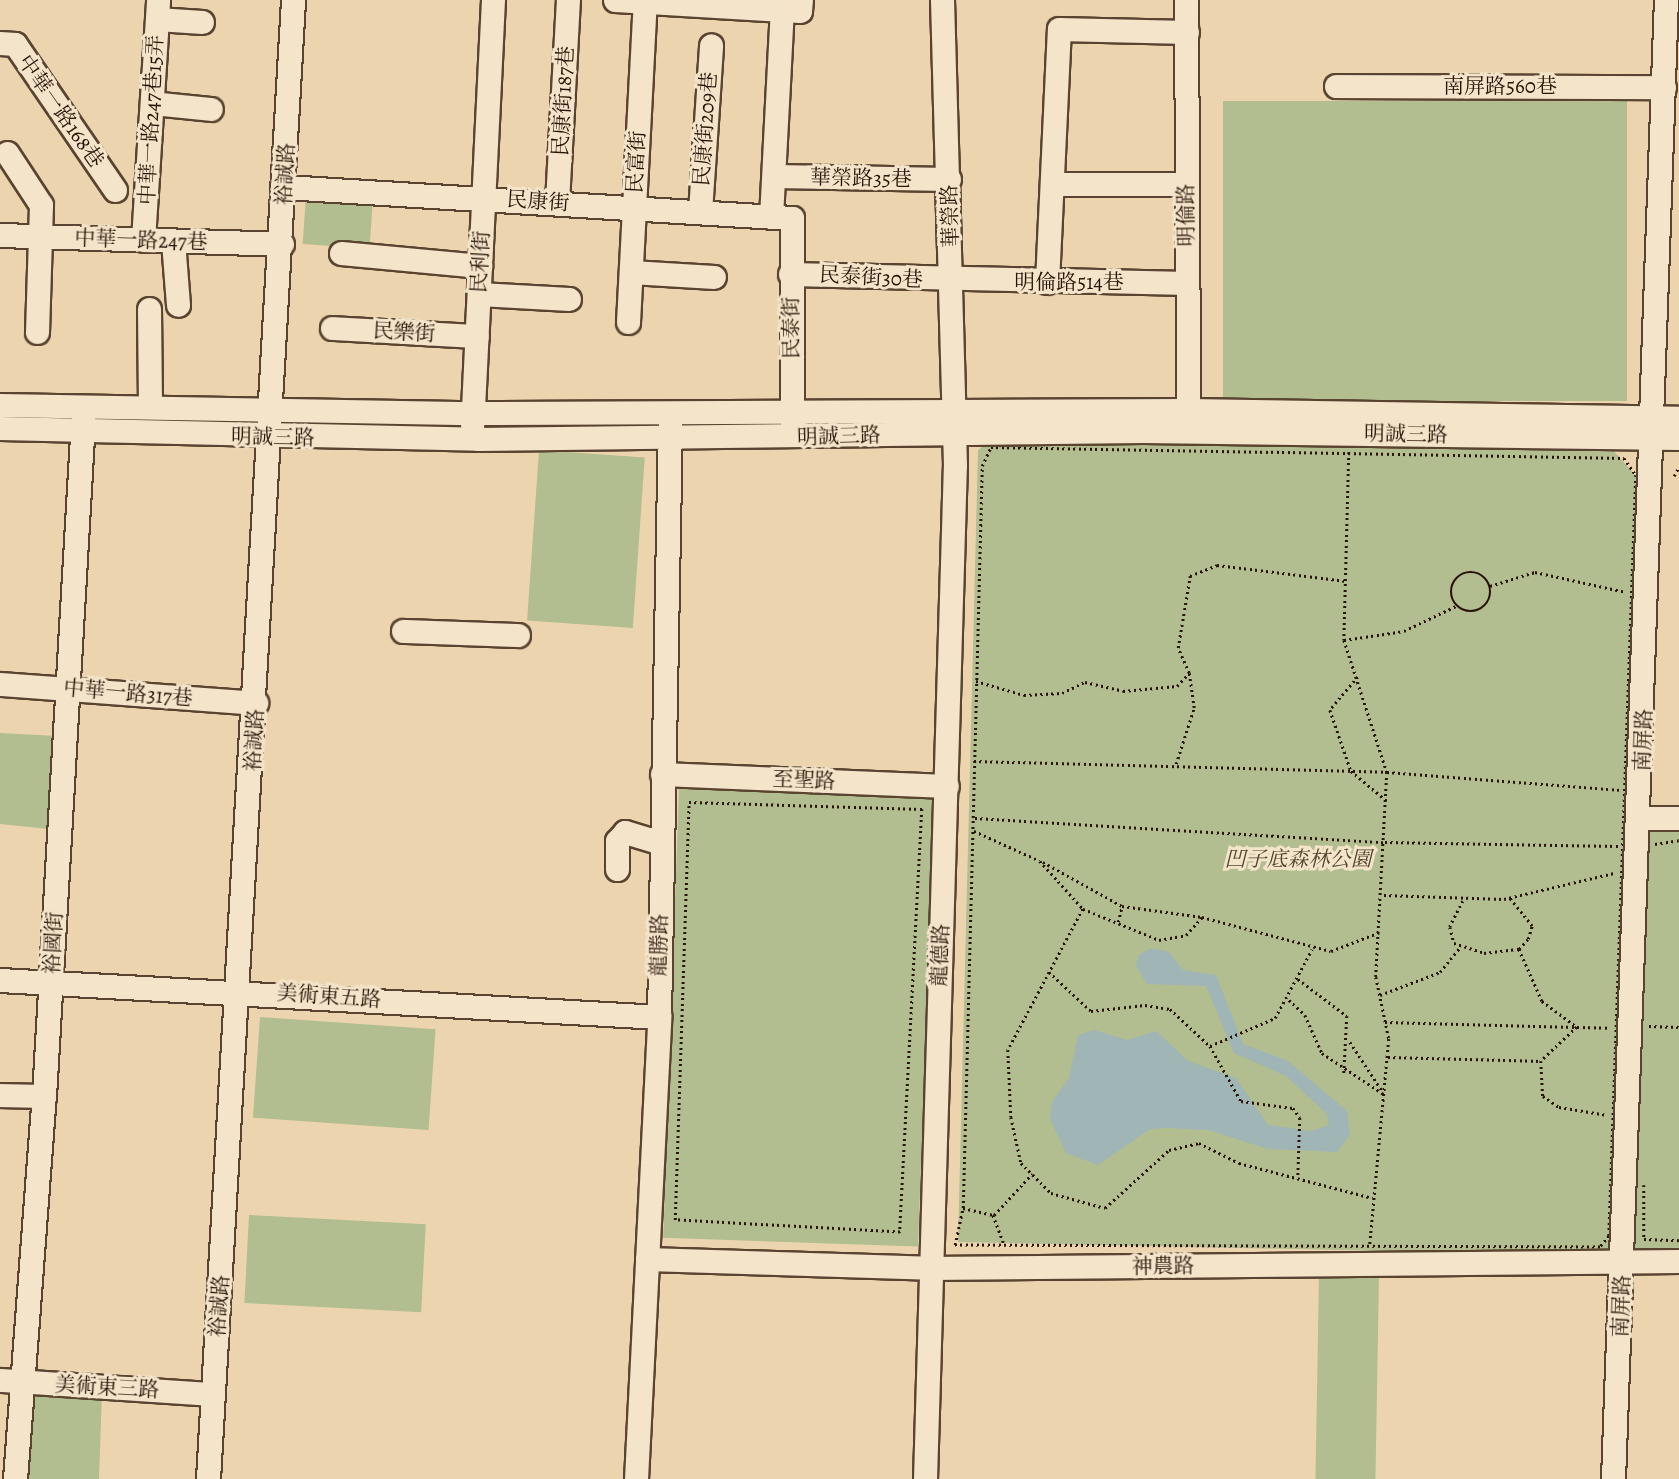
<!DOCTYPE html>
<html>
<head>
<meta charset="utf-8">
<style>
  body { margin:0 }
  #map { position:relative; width:1679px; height:1479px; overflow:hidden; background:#ecd5ae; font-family:Alegreya,"Noto Serif TC",serif }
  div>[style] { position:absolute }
  .green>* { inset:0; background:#b2be8f; transform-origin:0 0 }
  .water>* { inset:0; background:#9fb5b6 }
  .path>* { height:2.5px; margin-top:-1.25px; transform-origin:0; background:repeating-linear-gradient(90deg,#291307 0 2px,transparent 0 5.5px) }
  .path>.ring { margin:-1.25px; padding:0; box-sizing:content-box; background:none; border:2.5px solid #291307; border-radius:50% }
  .roads { filter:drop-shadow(2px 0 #5a4431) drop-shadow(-2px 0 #5a4431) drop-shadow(0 2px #5a4431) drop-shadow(0 -2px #5a4431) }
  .minor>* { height:23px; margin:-11.5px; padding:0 11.5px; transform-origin:11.5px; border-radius:11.5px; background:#f3e4ca }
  span { translate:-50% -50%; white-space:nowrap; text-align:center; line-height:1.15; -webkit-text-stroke:6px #f3e4ca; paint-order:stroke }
  .street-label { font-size:21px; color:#291307 }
  .park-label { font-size:21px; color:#524630; font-style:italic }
</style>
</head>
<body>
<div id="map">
  <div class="green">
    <i style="left:1223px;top:101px;width:404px;height:300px"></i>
    <i style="left:306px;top:196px;width:67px;height:48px;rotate:4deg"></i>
    <i style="clip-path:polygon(993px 438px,1612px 449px,1636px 476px,1619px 1256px,958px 1242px,978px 450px)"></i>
    <i style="left:539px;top:450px;width:106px;height:171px;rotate:4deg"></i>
    <i style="clip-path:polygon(0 733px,57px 736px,49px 829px,0 824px)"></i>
    <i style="left:679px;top:787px;width:255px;height:451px;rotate:2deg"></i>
    <i style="clip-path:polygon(1642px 819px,1679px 820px,1679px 1254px,1632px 1255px)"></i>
    <i style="left:260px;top:1017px;width:176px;height:101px;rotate:4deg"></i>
    <i style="left:249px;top:1215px;width:177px;height:88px;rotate:3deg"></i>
    <i style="left:1319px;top:1275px;width:60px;height:204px;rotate:1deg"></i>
    <i style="clip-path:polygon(40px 1389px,102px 1392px,99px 1479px,29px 1479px,34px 1397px)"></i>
  </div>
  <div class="water">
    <i style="clip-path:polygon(1151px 948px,1169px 952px,1183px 970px,1216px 975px,1243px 1044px,1288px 1061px,1347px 1111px,1350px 1135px,1337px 1152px,1268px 1149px,1208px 1130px,1167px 1128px,1150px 1129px,1098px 1165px,1066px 1153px,1050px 1119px,1052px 1102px,1069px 1078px,1078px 1035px,1094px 1030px,1127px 1040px,1156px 1031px,1188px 1061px,1236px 1078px,1268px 1125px,1311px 1131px,1329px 1125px,1327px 1114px,1286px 1076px,1234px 1053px,1206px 986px,1147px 984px,1136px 966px,1139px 955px)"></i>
  </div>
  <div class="path">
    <i style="left:991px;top:447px;width:633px;rotate:1deg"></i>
    <i style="left:1624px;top:458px;width:21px;rotate:55deg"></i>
    <i style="left:1636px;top:475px;width:761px;rotate:92.03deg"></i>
    <i style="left:1609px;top:1236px;width:14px;rotate:129deg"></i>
    <i style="left:1600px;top:1247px;width:645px;rotate:-179.82deg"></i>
    <i style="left:955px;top:1245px;width:38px;rotate:-78deg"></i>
    <i style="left:963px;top:1208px;width:742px;rotate:-88.53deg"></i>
    <i style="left:982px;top:466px;width:21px;rotate:-65deg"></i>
    <i style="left:1349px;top:452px;width:188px;rotate:91.5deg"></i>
    <i style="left:1344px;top:640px;width:139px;rotate:72deg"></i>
    <i style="left:1387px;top:772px;width:205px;rotate:93.1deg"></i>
    <i style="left:1376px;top:977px;width:63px;rotate:78.2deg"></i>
    <i style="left:1389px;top:1039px;width:206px;rotate:95.3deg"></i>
    <i style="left:1674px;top:476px;width:10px;rotate:-61deg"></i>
    <i class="ring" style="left:1451px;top:572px;width:37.5px;height:37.5px"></i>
    <i style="left:1490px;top:586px;width:47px;rotate:-17.3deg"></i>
    <i style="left:1535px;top:572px;width:93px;rotate:12.4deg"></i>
    <i style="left:1344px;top:640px;width:61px;rotate:-8.5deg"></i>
    <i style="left:1404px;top:631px;width:58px;rotate:-25.7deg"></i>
    <i style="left:1358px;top:677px;width:43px;rotate:130.3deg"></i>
    <i style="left:1330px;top:710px;width:65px;rotate:71deg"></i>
    <i style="left:1351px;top:771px;width:47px;rotate:39.8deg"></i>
    <i style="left:976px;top:681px;width:50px;rotate:16.3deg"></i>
    <i style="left:1024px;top:695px;width:38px;rotate:-3deg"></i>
    <i style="left:1062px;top:693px;width:25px;rotate:-26deg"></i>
    <i style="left:1085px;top:682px;width:39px;rotate:13deg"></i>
    <i style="left:1123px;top:691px;width:54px;rotate:-5.3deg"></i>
    <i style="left:1177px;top:686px;width:18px;rotate:-47deg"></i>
    <i style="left:1189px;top:673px;width:27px;rotate:-114deg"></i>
    <i style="left:1178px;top:648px;width:73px;rotate:-80.5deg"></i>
    <i style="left:1190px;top:576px;width:29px;rotate:-22deg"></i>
    <i style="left:1217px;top:565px;width:130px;rotate:7.1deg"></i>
    <i style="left:974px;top:761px;width:413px;rotate:1.5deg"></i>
    <i style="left:1387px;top:772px;width:233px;rotate:4.4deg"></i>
    <i style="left:1176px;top:764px;width:59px;rotate:-72.2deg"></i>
    <i style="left:1194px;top:708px;width:35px;rotate:-98deg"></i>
    <i style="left:689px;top:802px;width:233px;rotate:1.7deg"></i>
    <i style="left:922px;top:809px;width:424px;rotate:93deg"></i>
    <i style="left:900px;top:1232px;width:225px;rotate:-176.9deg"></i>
    <i style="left:675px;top:1220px;width:418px;rotate:-88.1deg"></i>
    <i style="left:975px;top:818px;width:411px;rotate:3.4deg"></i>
    <i style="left:1385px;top:842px;width:233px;rotate:1deg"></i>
    <i style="left:974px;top:831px;width:72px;rotate:24.4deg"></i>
    <i style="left:1040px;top:861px;width:64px;rotate:48.1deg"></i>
    <i style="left:1083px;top:909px;width:82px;rotate:22.2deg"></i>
    <i style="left:1159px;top:940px;width:27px;rotate:-10deg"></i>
    <i style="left:1186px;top:935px;width:24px;rotate:-48deg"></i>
    <i style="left:1202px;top:917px;width:133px;rotate:14.8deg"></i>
    <i style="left:1331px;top:951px;width:53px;rotate:-21.2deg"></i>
    <i style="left:1655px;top:844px;width:24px;rotate:-9deg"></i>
    <i style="left:1043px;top:862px;width:90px;rotate:29.1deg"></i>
    <i style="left:1122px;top:906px;width:81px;rotate:7.8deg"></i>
    <i style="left:1384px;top:895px;width:120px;rotate:1.9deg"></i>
    <i style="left:1504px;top:899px;width:113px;rotate:-13.3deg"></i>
    <i style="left:1463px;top:901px;width:29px;rotate:117deg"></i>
    <i style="left:1450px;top:927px;width:16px;rotate:76deg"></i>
    <i style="left:1454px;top:943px;width:32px;rotate:18deg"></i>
    <i style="left:1484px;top:953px;width:35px;rotate:-7deg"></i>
    <i style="left:1519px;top:949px;width:13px;rotate:-48deg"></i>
    <i style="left:1528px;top:939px;width:14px;rotate:-73deg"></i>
    <i style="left:1532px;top:926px;width:36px;rotate:-129deg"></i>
    <i style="left:1083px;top:909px;width:160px;rotate:118deg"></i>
    <i style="left:1008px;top:1050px;width:67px;rotate:87.4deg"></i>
    <i style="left:1011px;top:1117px;width:47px;rotate:77.7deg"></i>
    <i style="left:1021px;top:1163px;width:42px;rotate:45deg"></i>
    <i style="left:1051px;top:1193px;width:56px;rotate:15.5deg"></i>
    <i style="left:1105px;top:1208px;width:86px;rotate:-42.2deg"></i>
    <i style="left:1169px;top:1150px;width:31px;rotate:-13deg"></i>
    <i style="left:1199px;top:1143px;width:45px;rotate:26.6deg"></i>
    <i style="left:1239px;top:1163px;width:138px;rotate:14.7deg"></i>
    <i style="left:1118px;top:922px;width:16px;rotate:-76deg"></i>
    <i style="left:1519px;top:949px;width:57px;rotate:66.1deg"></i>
    <i style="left:1542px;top:1001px;width:44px;rotate:36.6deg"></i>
    <i style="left:1577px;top:1027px;width:50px;rotate:136.6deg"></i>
    <i style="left:1541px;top:1061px;width:35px;rotate:87deg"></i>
    <i style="left:1543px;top:1096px;width:19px;rotate:35deg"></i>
    <i style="left:1559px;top:1107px;width:49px;rotate:9.5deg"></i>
    <i style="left:1049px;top:972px;width:57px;rotate:42.9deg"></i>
    <i style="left:1091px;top:1011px;width:54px;rotate:-6.3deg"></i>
    <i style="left:1145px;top:1005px;width:25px;rotate:9deg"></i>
    <i style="left:1170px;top:1009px;width:54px;rotate:42.8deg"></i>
    <i style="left:1210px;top:1046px;width:71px;rotate:-23.3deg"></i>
    <i style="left:1275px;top:1018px;width:78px;rotate:-61.8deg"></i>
    <i style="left:1298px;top:979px;width:61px;rotate:37.1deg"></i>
    <i style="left:1347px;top:1016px;width:57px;rotate:93deg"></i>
    <i style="left:1380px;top:995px;width:64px;rotate:-21deg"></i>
    <i style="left:1440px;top:972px;width:33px;rotate:-51deg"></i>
    <i style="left:1289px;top:1000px;width:22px;rotate:43deg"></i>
    <i style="left:1305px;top:1015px;width:42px;rotate:65.9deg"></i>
    <i style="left:1322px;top:1053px;width:76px;rotate:33.7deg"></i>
    <i style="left:1385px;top:1022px;width:224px;rotate:1.5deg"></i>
    <i style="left:1649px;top:1026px;width:30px;rotate:2deg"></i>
    <i style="left:1350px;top:1042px;width:60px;rotate:56.6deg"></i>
    <i style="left:1210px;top:1046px;width:63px;rotate:60.6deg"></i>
    <i style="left:1241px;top:1101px;width:52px;rotate:7.7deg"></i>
    <i style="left:1293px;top:1108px;width:12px;rotate:55deg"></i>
    <i style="left:1300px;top:1118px;width:61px;rotate:91.9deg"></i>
    <i style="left:1388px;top:1057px;width:153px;rotate:1.5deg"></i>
    <i style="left:1644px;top:1185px;width:54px;rotate:90deg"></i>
    <i style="left:1644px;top:1239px;width:35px;rotate:2deg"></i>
    <i style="left:963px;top:1208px;width:31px;rotate:13deg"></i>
    <i style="left:993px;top:1215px;width:33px;rotate:69deg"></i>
    <i style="left:994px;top:1215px;width:56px;rotate:-47.2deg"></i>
  </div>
  <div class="roads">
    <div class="minor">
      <i style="left:615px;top:0;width:185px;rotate:3.4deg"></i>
      <i style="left:800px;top:11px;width:11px;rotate:-85deg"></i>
      <i style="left:1186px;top:0;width:424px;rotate:89.7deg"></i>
      <i style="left:157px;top:19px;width:45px;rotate:3.8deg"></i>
      <i style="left:0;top:43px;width:15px;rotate:4deg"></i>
      <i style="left:15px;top:44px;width:177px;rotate:55.6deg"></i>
      <i style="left:1336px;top:86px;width:328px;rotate:0.2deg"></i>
      <i style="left:152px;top:103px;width:59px;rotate:5.8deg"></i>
      <i style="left:7px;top:153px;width:62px;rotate:56.8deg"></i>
      <i style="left:41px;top:205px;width:127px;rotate:91.8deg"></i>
      <i style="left:774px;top:176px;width:175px;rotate:1deg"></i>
      <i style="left:1052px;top:184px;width:134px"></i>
      <i style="left:284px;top:187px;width:509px;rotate:3.49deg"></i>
      <i style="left:792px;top:218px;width:210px;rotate:90deg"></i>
      <i style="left:557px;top:202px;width:202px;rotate:-86.9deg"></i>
      <i style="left:700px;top:212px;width:167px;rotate:-86.2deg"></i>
      <i style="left:771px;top:217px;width:207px;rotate:-87deg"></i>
      <i style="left:0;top:235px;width:282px;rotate:1.8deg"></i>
      <i style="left:143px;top:240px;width:240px;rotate:-86.4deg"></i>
      <i style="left:173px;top:241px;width:64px;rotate:85.5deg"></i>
      <i style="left:341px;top:253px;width:140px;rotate:5.3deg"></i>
      <i style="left:631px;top:272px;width:83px;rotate:3.4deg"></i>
      <i style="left:790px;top:274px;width:397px;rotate:1.3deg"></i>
      <i style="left:1047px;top:282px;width:253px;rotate:-87.3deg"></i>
      <i style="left:1059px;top:29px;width:128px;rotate:1.3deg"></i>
      <i style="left:479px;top:294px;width:90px;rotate:3.2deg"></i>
      <i style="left:149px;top:309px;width:97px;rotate:89.4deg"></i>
      <i style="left:628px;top:322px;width:320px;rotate:-87deg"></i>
      <i style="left:332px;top:328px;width:145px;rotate:3.2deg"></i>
      <i style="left:0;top:405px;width:472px;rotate:1deg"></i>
      <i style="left:472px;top:413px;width:717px;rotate:-0.24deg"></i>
      <i style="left:1189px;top:410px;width:490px;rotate:0.9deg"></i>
      <i style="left:0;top:428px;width:478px;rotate:1.3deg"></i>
      <i style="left:478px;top:439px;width:665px;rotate:-0.69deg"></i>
      <i style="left:1143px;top:431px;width:536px;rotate:0.75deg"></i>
      <i style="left:472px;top:429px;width:430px;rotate:-87.2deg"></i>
      <i style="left:403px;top:631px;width:115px;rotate:2deg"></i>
      <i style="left:0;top:684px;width:257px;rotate:4.2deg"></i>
      <i style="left:662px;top:774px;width:285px;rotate:2.4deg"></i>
      <i style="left:1639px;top:818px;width:40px"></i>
      <i style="left:617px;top:869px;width:28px;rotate:-90deg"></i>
      <i style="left:617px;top:841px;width:12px;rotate:-48deg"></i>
      <i style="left:625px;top:832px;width:38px;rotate:17deg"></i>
      <i style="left:0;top:980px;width:660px;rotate:3.21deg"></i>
      <i style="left:0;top:1095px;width:44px;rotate:1.3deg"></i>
      <i style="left:647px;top:1259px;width:282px;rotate:1.8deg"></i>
      <i style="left:929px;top:1268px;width:750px;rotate:-0.53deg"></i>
      <i style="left:0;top:1380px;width:213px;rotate:3.8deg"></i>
      <i style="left:15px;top:1479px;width:384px;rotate:-85.7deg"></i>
      <i style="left:44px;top:1096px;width:678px;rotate:-86.7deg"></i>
      <i style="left:208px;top:1479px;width:1481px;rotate:-86.71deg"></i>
      <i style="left:636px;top:1479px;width:463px;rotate:-87.1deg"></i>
      <i style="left:659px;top:1017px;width:593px;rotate:-88.94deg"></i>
      <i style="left:925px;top:1479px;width:1014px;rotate:-88.31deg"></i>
      <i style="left:955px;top:465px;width:465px;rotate:-91.6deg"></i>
      <i style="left:1613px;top:1479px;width:1480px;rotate:-87.95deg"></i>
    </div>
  </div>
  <div class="street-label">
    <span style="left:1500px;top:86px">南屏路560巷</span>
    <span style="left:563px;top:101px;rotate:-87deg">民康街187巷</span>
    <span style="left:61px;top:111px;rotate:55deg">中華一路168巷</span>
    <span style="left:151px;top:120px;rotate:-87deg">中華一路247巷15弄</span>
    <span style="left:705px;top:129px;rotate:-86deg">民康街209巷</span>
    <span style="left:636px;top:162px;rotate:-87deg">民富街</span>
    <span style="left:285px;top:174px;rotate:-87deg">裕誠路</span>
    <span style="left:861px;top:178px;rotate:1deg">華榮路35巷</span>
    <span style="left:538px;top:201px;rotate:4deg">民康街</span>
    <span style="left:1186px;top:215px;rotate:-91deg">明倫路</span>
    <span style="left:950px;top:216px;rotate:-92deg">華榮路</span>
    <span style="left:141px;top:240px;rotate:2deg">中華一路247巷</span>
    <span style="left:480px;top:262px;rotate:-87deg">民利街</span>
    <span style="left:871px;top:277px;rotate:3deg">民泰街30巷</span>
    <span style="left:1069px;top:282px">明倫路514巷</span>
    <span style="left:791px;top:328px;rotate:-91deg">民泰街</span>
    <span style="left:404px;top:332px;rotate:3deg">民樂街</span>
    <span style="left:1406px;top:434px;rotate:1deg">明誠三路</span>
    <span style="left:839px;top:436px;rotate:-2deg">明誠三路</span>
    <span style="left:273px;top:437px;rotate:1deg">明誠三路</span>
    <span style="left:128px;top:693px;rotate:5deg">中華一路317巷</span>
    <span style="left:254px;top:740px;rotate:-87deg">裕誠路</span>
    <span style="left:1643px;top:740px;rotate:-88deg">南屏路</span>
    <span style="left:804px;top:780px;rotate:2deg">至聖路</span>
    <span style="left:53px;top:943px;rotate:-87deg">裕國街</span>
    <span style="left:659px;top:945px;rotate:-89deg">龍勝路</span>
    <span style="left:940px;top:955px;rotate:-88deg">龍德路</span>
    <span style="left:329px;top:996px;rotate:4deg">美術東五路</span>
    <span style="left:1163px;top:1266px;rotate:-1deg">神農路</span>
    <span style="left:219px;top:1306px;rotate:-86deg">裕誠路</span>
    <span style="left:1621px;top:1306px;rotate:-88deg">南屏路</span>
    <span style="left:107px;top:1387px;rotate:3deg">美術東三路</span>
  </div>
  <div class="park-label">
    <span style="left:1298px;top:859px">凹子底森林公園</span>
  </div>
</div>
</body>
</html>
